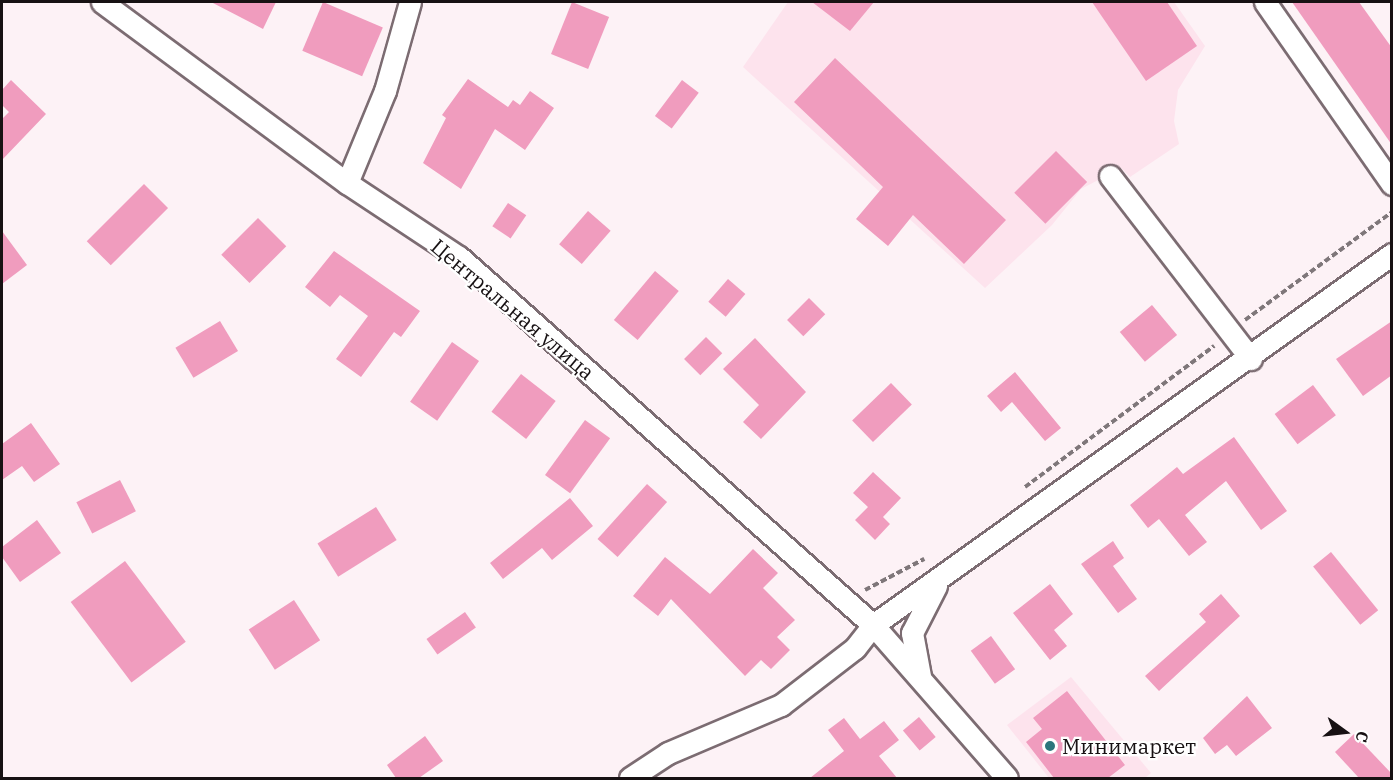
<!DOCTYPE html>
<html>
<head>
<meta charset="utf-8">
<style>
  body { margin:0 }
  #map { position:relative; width:1393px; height:780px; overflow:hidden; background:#fdf2f6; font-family:"IBM Plex Serif",serif }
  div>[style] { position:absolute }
  .built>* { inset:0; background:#fde3ed }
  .building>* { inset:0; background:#f09cbe; transform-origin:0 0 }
  .path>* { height:4px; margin-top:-2px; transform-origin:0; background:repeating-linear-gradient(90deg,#7f777a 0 6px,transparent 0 9px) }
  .roads { filter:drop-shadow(2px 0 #7c6c72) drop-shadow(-2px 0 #7c6c72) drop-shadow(0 2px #7c6c72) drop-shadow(0 -2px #7c6c72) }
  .minor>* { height:21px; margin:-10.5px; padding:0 10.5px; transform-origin:10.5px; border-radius:10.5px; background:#fff }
  .dots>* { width:16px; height:16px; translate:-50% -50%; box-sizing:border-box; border:3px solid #fff; border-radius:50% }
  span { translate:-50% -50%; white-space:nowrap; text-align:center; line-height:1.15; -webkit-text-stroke:4.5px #fff; paint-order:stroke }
  .street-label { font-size:21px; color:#171113 }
  .poi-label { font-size:21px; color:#171113 }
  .left { translate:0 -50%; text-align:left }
  .frame { position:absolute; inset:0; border:3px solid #171113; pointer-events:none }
  .north { position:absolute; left:1315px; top:702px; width:60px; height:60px; -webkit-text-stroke:4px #fff; paint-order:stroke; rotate:105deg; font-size:16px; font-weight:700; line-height:24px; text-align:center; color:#171113 }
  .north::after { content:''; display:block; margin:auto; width:21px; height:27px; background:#171113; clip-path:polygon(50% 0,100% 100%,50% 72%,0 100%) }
</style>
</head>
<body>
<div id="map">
  <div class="built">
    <i style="clip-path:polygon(788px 2px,1174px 2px,1205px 46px,1178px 90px,1174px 121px,1179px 144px,1130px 177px,1121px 168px,1081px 189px,1052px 225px,985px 288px,743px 67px)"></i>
    <i style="clip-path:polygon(1071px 677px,1151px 773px,1145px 778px,1049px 778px,1007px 725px)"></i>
  </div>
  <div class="building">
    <i style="clip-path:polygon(211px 2px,276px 2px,263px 29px)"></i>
    <i style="left:323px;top:2px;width:65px;height:53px;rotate:23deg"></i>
    <i style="left:572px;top:2px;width:40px;height:56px;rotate:22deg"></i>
    <i style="clip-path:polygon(812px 2px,874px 2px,850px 31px)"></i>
    <i style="clip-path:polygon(1092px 2px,1167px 2px,1197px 46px,1146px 81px)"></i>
    <i style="clip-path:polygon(1292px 2px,1359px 2px,1392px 48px,1392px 145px)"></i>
    <i style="clip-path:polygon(835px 58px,1006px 220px,964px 264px,913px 215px,888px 246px,856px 219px,883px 187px,794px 102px)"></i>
    <i style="clip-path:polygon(468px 79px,508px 107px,513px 100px,520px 105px,530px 91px,554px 108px,525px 150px,495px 129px,461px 189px,423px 163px,446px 118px,442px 115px)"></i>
    <i style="clip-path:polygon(11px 80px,46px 114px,2px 160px,2px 119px,9px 112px,2px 105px,2px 90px)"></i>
    <i style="left:682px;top:80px;width:21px;height:45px;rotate:37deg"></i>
    <i style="left:1056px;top:151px;width:44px;height:59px;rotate:45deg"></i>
    <i style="left:144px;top:184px;width:34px;height:81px;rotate:45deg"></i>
    <i style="left:508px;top:203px;width:22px;height:28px;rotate:34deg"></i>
    <i style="left:588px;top:211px;width:30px;height:44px;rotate:41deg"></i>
    <i style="left:258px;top:218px;width:40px;height:52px;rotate:45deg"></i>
    <i style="clip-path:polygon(2px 231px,27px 265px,2px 284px)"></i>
    <i style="clip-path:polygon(334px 251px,420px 311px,401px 337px,394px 332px,361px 377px,336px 359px,368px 316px,340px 295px,330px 307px,305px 287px)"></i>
    <i style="left:655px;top:271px;width:31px;height:64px;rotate:40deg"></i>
    <i style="left:728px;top:279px;width:23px;height:30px;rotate:41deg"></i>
    <i style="left:809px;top:298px;width:23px;height:31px;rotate:45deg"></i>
    <i style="left:1152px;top:305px;width:39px;height:42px;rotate:50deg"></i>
    <i style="left:220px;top:321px;width:35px;height:52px;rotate:59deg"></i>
    <i style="clip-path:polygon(1392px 321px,1392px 375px,1363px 396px,1336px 359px)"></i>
    <i style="left:706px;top:337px;width:23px;height:31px;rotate:45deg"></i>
    <i style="clip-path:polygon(755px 338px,806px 392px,761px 439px,743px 422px,759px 405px,723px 369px)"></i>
    <i style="left:452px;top:342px;width:33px;height:73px;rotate:35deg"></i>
    <i style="clip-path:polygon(1015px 372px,1061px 428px,1045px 441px,1012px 402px,1001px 412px,987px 396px)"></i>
    <i style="left:521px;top:374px;width:44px;height:48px;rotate:38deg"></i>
    <i style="left:891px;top:383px;width:30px;height:54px;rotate:46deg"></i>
    <i style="left:1313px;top:385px;width:38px;height:48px;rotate:53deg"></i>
    <i style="left:585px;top:420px;width:31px;height:68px;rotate:36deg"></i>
    <i style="clip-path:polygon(31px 423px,60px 464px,34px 482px,22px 466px,2px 480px,2px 444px)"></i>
    <i style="clip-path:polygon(1234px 437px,1287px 511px,1261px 530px,1226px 481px,1185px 515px,1207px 542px,1189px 556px,1159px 519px,1148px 528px,1130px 505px,1177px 467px,1183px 474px)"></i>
    <i style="clip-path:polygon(873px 472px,901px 498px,883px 517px,890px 524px,875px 540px,855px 520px,868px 507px,853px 493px)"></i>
    <i style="left:120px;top:480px;width:35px;height:49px;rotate:63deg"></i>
    <i style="left:647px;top:484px;width:27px;height:74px;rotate:42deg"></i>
    <i style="clip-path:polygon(570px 498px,593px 526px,552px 560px,542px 548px,503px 579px,490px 563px)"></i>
    <i style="left:376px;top:507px;width:39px;height:69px;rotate:58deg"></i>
    <i style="clip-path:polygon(37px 520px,61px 553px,20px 582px,2px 557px,2px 547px)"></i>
    <i style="clip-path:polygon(1113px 541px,1124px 558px,1113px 566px,1137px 599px,1118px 613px,1081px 564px)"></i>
    <i style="clip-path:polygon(753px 549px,778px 573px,763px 588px,795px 620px,777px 637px,790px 650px,771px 669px,761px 660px,745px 676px,671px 599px,658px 616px,633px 596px,665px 557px,710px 594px)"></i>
    <i style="left:1331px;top:552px;width:75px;height:23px;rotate:51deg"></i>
    <i style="left:125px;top:561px;width:101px;height:68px;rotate:53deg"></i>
    <i style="clip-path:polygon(1050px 584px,1073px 614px,1054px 630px,1067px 646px,1050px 660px,1013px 613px)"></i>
    <i style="clip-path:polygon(1221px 594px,1240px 616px,1159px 691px,1145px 676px,1206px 622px,1199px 614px)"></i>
    <i style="left:294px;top:600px;width:48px;height:54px;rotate:57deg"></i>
    <i style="left:465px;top:612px;width:19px;height:47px;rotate:55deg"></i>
    <i style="left:991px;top:636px;width:41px;height:25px;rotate:54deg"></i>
    <i style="clip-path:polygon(1067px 691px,1125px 765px,1108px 778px,1054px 778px,1026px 742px,1042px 729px,1033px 718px)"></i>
    <i style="clip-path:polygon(1247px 696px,1272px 728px,1236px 756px,1227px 745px,1215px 754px,1203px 738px)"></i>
    <i style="left:919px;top:717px;width:26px;height:21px;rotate:50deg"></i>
    <i style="clip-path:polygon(844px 718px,860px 739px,884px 721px,899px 740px,879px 756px,897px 778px,810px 778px,844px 751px,828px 730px)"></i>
    <i style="clip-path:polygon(1354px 734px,1392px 774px,1392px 778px,1359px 778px,1335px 752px)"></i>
    <i style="clip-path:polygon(425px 736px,443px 761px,419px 778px,396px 778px,387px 765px)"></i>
  </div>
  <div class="path">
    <i style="left:1245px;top:320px;width:182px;rotate:-36.3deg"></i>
    <i style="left:1025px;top:487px;width:236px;rotate:-36.7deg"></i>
    <i style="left:865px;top:590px;width:67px;rotate:-27.7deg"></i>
  </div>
  <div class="roads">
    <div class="minor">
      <i style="left:102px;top:2px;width:305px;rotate:36.5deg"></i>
      <i style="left:347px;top:183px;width:134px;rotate:33.5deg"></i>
      <i style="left:459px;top:257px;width:554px;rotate:41.63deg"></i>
      <i style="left:873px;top:625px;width:203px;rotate:48.8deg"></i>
      <i style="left:1265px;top:2px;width:222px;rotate:55.1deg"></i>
      <i style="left:1110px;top:176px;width:231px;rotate:52.4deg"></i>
      <i style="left:347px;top:183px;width:100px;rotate:-67.6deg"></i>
      <i style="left:385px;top:91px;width:92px;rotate:-74.3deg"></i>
      <i style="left:920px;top:676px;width:44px;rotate:-100.5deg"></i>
      <i style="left:912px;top:633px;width:53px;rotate:-62.9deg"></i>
      <i style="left:630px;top:778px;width:45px;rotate:-33.3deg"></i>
      <i style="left:668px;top:753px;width:123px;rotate:-23deg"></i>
      <i style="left:781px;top:705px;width:93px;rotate:-37.6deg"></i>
      <i style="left:855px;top:648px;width:29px;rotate:-52deg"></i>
      <i style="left:873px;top:625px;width:638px;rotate:-35.56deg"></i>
    </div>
  </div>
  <div class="dots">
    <i style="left:1050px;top:746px;background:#2c757c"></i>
  </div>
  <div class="street-label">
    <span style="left:513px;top:309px;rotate:40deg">Центральная улица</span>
  </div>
  <div class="poi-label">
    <span class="left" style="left:1062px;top:746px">Минимаркет</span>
  </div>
  <div class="frame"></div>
  <div class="north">С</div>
</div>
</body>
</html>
